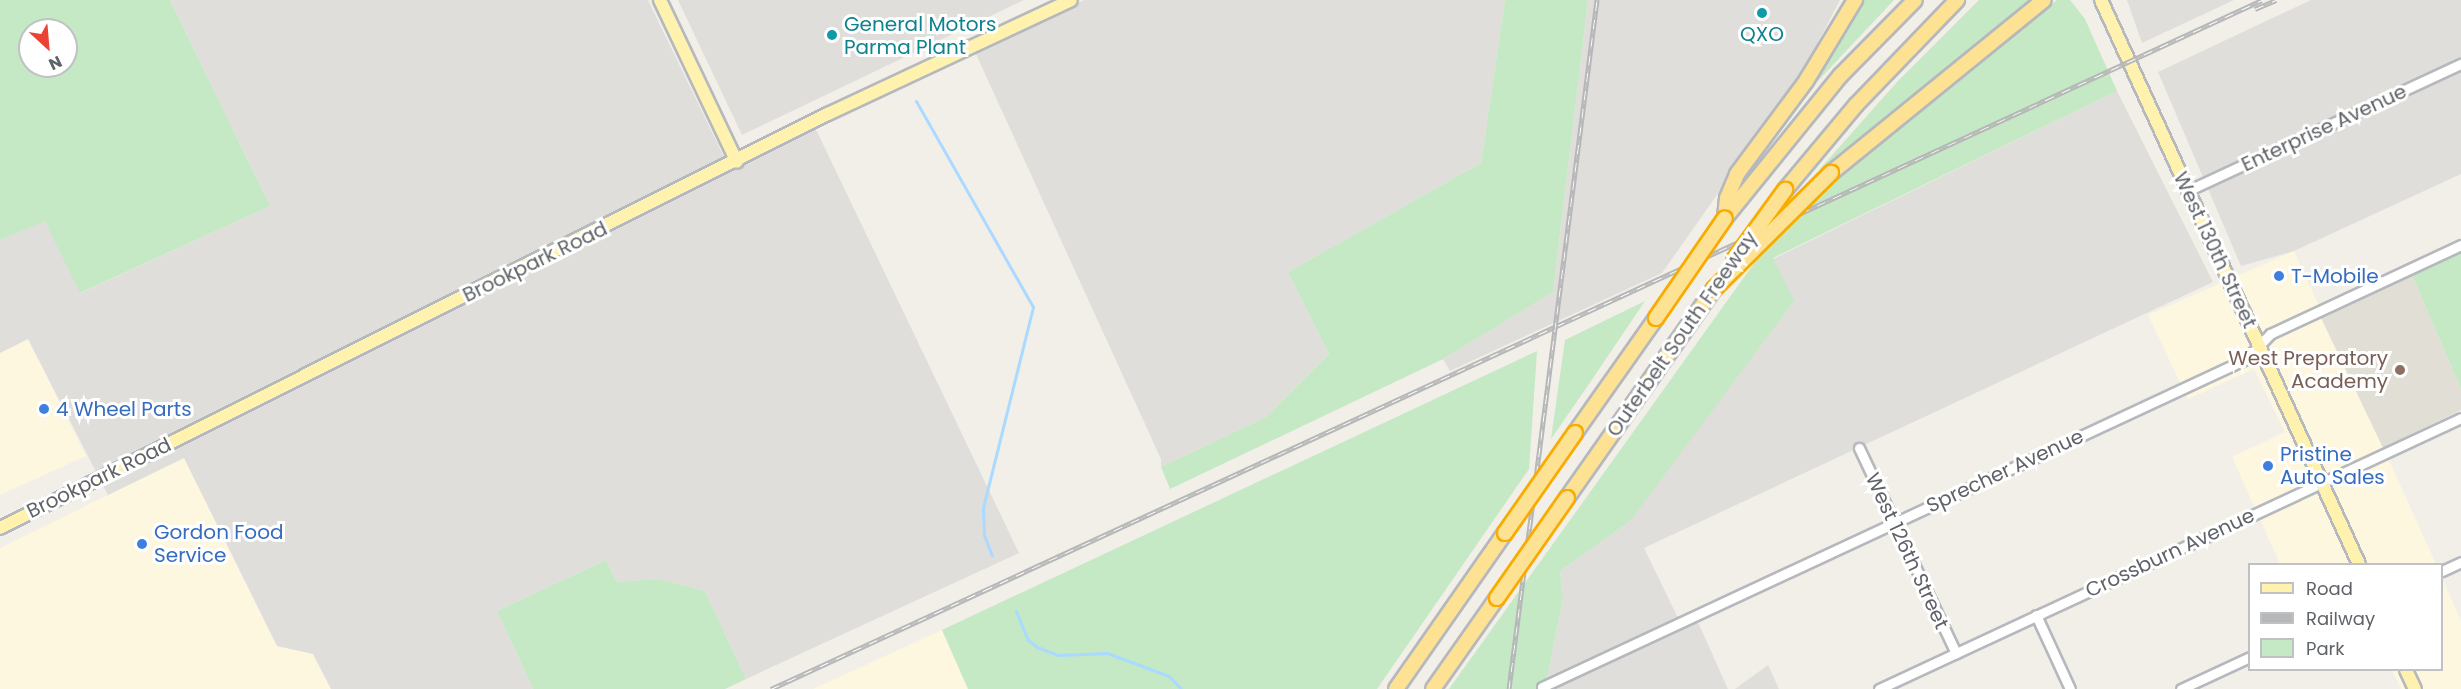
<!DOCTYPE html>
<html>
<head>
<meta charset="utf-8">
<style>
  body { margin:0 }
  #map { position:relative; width:2461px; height:689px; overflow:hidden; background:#f1efe8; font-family:Poppins,sans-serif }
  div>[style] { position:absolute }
  .commercial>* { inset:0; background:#fef7e0 }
  .industrial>* { inset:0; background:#e0deda }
  .education>* { inset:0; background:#e1ded6 }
  .green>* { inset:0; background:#c5e8c5 }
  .stream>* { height:3px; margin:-1.5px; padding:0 1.5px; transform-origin:1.5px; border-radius:1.5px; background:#aadaff }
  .roads { filter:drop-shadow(2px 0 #b5b8bc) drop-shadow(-2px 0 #b5b8bc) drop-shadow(0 2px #b5b8bc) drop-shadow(0 -2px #b5b8bc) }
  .minor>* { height:9px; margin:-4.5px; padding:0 4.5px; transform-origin:4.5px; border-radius:4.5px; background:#fff }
  .major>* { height:12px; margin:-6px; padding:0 6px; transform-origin:6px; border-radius:6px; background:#fff2af }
  .highway>* { height:14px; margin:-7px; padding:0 7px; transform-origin:7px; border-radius:7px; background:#fde293 }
  .rail>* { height:5px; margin-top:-2.5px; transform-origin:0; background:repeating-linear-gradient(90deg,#fff 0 9px,#b6b7b8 0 18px); box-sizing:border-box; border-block:2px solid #b6b7b8 }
  .bridges { filter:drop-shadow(2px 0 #f9ab00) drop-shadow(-2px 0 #f9ab00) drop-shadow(0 2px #f9ab00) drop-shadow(0 -2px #f9ab00) }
  .highway-bridge>* { height:14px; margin:-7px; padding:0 7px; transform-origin:7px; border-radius:7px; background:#fde293 }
  .dots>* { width:16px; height:16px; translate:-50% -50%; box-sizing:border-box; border:3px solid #fff; border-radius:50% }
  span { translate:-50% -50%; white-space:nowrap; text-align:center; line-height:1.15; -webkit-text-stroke:6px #fff; paint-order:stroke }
  .culture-label { font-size:20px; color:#0d838f }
  .left { translate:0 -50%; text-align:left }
  .street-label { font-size:20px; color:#5f6368 }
  .shop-label { font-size:20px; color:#366cbe }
  .education-label { font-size:20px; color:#785e54 }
  .right { translate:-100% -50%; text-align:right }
  .legend { position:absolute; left:2248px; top:563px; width:195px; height:108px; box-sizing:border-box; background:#fff; border:2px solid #bfc1c3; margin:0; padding:8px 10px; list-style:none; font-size:18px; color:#5f6368 }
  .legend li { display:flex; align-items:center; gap:12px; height:30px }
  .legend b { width:30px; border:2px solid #bfc1c3 }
  .north { position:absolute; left:18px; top:18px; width:60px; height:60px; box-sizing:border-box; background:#fff; border:2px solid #bfc1c3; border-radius:50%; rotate:154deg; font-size:16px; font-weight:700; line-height:24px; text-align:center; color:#5f6368 }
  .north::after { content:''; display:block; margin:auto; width:21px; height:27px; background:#ea4335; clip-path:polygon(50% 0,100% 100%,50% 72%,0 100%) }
</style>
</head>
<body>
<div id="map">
  <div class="commercial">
    <i style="clip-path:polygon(2294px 251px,2436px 564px,2280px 564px,2232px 457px,2285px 432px,2254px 369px,2188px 399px,2148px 315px)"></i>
    <i style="clip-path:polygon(28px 339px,86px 456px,0 495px,0 353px)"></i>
    <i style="clip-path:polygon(184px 458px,277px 646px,313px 654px,331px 689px,0 689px,0 548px)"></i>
    <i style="clip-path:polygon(2442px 578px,2461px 621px,2461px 689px,2401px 689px,2392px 670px,2442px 670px)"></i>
    <i style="clip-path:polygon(942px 630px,968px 689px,813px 689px)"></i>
  </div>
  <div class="industrial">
    <i style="clip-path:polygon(170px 0,648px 0,725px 159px,810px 117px,1019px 553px,746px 679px,705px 591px,660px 579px,617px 582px,606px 560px,497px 611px,533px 689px,331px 689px,313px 654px,277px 646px,184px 458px,108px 495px,28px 339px,0 353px,0 240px,45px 220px,81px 293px,270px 206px)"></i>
    <i style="clip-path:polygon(678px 0,1024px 0,742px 135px)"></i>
    <i style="clip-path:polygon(1084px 0,1505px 0,1481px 163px,1288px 272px,1329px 354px,1266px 417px,1161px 467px,1161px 459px,975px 52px)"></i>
    <i style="clip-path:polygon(1588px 0,1840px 0,1800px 77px,1662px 273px,1450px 371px,1443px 359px,1553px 292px)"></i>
    <i style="clip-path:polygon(2127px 0,2234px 0,2142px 43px)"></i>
    <i style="clip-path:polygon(2311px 0,2461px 0,2461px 174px,2294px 251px,2241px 266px,2158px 72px)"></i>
    <i style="clip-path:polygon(2117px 91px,2213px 282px,1644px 548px,1677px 616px,1697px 620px,1728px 689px,1545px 689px,1563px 598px,1560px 571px,1630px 521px,1773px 259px)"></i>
    <i style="clip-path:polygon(1768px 665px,1779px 689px,1735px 689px)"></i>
  </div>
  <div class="education">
    <i style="clip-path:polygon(2412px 275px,2461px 389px,2461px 410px,2383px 448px,2321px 318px)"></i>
  </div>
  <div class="green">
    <i style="clip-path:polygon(evenodd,0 0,170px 0,270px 206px,80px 293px,45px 221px,0 240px,0 0,30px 30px,66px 30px,66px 66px,30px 66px,30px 30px)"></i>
    <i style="clip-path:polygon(1505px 0,1588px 0,1553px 292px,1443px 359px,1170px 489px,1161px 467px,1266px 417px,1329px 354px,1288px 272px,1481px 163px)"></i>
    <i style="clip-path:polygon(1862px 0,1894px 0,1816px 83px,1812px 80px)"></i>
    <i style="clip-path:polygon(1979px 0,2033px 0,1829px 169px,1819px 170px,1897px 82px)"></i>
    <i style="clip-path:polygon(2057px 0,2070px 0,2085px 19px,2117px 91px,1773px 258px,1794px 301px,1630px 521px,1560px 571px,1563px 598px,1545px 689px,1449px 689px,1760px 255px,1837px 178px)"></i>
    <i style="clip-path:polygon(2461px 252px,2461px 389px,2412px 275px)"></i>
    <i style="clip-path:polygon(1645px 301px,1589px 384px,1551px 439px,1565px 340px)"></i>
    <i style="clip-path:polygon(1537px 351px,1529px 469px,1377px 689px,968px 689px,942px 630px)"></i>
    <i style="clip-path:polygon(606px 560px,617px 582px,660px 579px,705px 591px,746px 679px,725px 689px,533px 689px,497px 611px)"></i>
  </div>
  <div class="stream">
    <i style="left:916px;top:101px;width:237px;rotate:60.4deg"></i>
    <i style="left:1033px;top:307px;width:207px;rotate:104deg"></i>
    <i style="left:983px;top:508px;width:27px;rotate:88deg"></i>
    <i style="left:984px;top:535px;width:22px;rotate:69deg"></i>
    <i style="left:1016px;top:611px;width:31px;rotate:68deg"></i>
    <i style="left:1028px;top:640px;width:11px;rotate:38deg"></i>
    <i style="left:1037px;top:647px;width:22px;rotate:21deg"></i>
    <i style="left:1058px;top:655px;width:49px;rotate:-2.3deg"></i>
    <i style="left:1107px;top:653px;width:66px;rotate:20.4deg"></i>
    <i style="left:1169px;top:676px;width:18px;rotate:47deg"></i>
  </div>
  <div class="roads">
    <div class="minor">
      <i style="left:2187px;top:191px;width:302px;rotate:-24.9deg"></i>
      <i style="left:1859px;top:448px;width:227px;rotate:64.7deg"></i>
      <i style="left:2442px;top:571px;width:21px;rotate:-25deg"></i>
      <i style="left:2036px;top:615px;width:81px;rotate:65.3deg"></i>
      <i style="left:1542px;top:687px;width:777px;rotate:-24.98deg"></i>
      <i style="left:2246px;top:359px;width:35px;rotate:-46deg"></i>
      <i style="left:2270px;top:334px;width:211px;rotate:-25deg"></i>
      <i style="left:1879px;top:689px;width:642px;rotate:-24.97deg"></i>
      <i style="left:2181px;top:689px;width:76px;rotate:-24.9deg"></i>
    </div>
    <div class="major">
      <i style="left:660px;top:0;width:179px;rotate:64.6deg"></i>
      <i style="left:2101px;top:0;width:620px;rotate:65.42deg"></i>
      <i style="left:0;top:528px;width:926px;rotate:-26.57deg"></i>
      <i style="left:828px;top:114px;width:268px;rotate:-25.1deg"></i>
      <i style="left:2406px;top:670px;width:21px;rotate:65deg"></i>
    </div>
    <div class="highway">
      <i style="left:1831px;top:173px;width:274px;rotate:-39.1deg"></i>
      <i style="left:1785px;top:190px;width:111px;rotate:-50.1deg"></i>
      <i style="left:1856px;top:105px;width:146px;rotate:-46.1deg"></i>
      <i style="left:1725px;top:217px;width:19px;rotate:-84deg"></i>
      <i style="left:1727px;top:198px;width:26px;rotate:-67deg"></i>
      <i style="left:1737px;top:174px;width:116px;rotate:-53.4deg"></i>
      <i style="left:1806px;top:81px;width:95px;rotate:-58.8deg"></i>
      <i style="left:1725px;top:218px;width:184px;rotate:-51deg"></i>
      <i style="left:1841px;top:75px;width:105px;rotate:-45.4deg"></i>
      <i style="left:1575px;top:433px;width:141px;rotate:-54.8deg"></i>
      <i style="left:1567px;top:498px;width:256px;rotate:-54.9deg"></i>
      <i style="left:1396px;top:689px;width:190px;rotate:-55.1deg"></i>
      <i style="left:1433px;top:689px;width:111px;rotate:-54.9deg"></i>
    </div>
  </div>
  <div class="rail">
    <i style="left:2255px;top:9px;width:23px;rotate:-23deg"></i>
    <i style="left:771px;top:689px;width:1642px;rotate:-24.8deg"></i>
    <i style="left:1509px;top:689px;width:695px;rotate:-82.72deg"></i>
  </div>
  <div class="bridges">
    <div class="highway-bridge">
      <i style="left:1734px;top:260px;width:87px;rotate:-53.9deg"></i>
      <i style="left:1714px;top:289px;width:165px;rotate:-44.8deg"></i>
      <i style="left:1656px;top:318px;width:121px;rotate:-55.4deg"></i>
      <i style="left:1505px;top:533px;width:122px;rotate:-55deg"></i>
      <i style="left:1497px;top:598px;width:122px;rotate:-55deg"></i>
    </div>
  </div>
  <div class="dots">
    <i style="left:1762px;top:13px;background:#0f9aa8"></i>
    <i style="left:832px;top:35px;background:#0f9aa8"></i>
    <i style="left:2279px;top:276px;background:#3f7fe0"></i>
    <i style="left:2400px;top:370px;background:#8d6e63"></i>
    <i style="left:44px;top:409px;background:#3f7fe0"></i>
    <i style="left:2268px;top:466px;background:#3f7fe0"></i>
    <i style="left:142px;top:544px;background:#3f7fe0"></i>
  </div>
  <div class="culture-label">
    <span class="left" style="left:844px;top:36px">General Motors<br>Parma Plant</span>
    <span style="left:1762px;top:34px">QXO</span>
  </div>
  <div class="street-label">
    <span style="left:2324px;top:128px;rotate:-25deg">Enterprise Avenue</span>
    <span style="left:2215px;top:250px;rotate:65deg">West 130th Street</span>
    <span style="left:535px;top:262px;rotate:-26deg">Brookpark Road</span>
    <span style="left:1682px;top:334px;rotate:-55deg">Outerbelt South Freeway</span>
    <span style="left:2005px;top:471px;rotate:-25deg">Sprecher Avenue</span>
    <span style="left:99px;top:478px;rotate:-26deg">Brookpark Road</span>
    <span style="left:1907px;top:551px;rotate:65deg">West 126th Street</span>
    <span style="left:2170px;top:553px;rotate:-25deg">Crossburn Avenue</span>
  </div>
  <div class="shop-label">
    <span class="left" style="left:2291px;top:276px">T-Mobile</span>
    <span class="left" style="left:56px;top:409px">4 Wheel Parts</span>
    <span class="left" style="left:2280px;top:466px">Pristine<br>Auto Sales</span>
    <span class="left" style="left:154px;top:544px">Gordon Food<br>Service</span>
  </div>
  <div class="education-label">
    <span class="right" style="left:2388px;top:370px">West Prepratory<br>Academy</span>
  </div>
  <ul class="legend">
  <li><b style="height:8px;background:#fff2af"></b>Road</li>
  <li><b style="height:8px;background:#b6b7b8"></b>Railway</li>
  <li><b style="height:16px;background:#c5e8c5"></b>Park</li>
  </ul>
  <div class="north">N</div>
</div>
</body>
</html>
